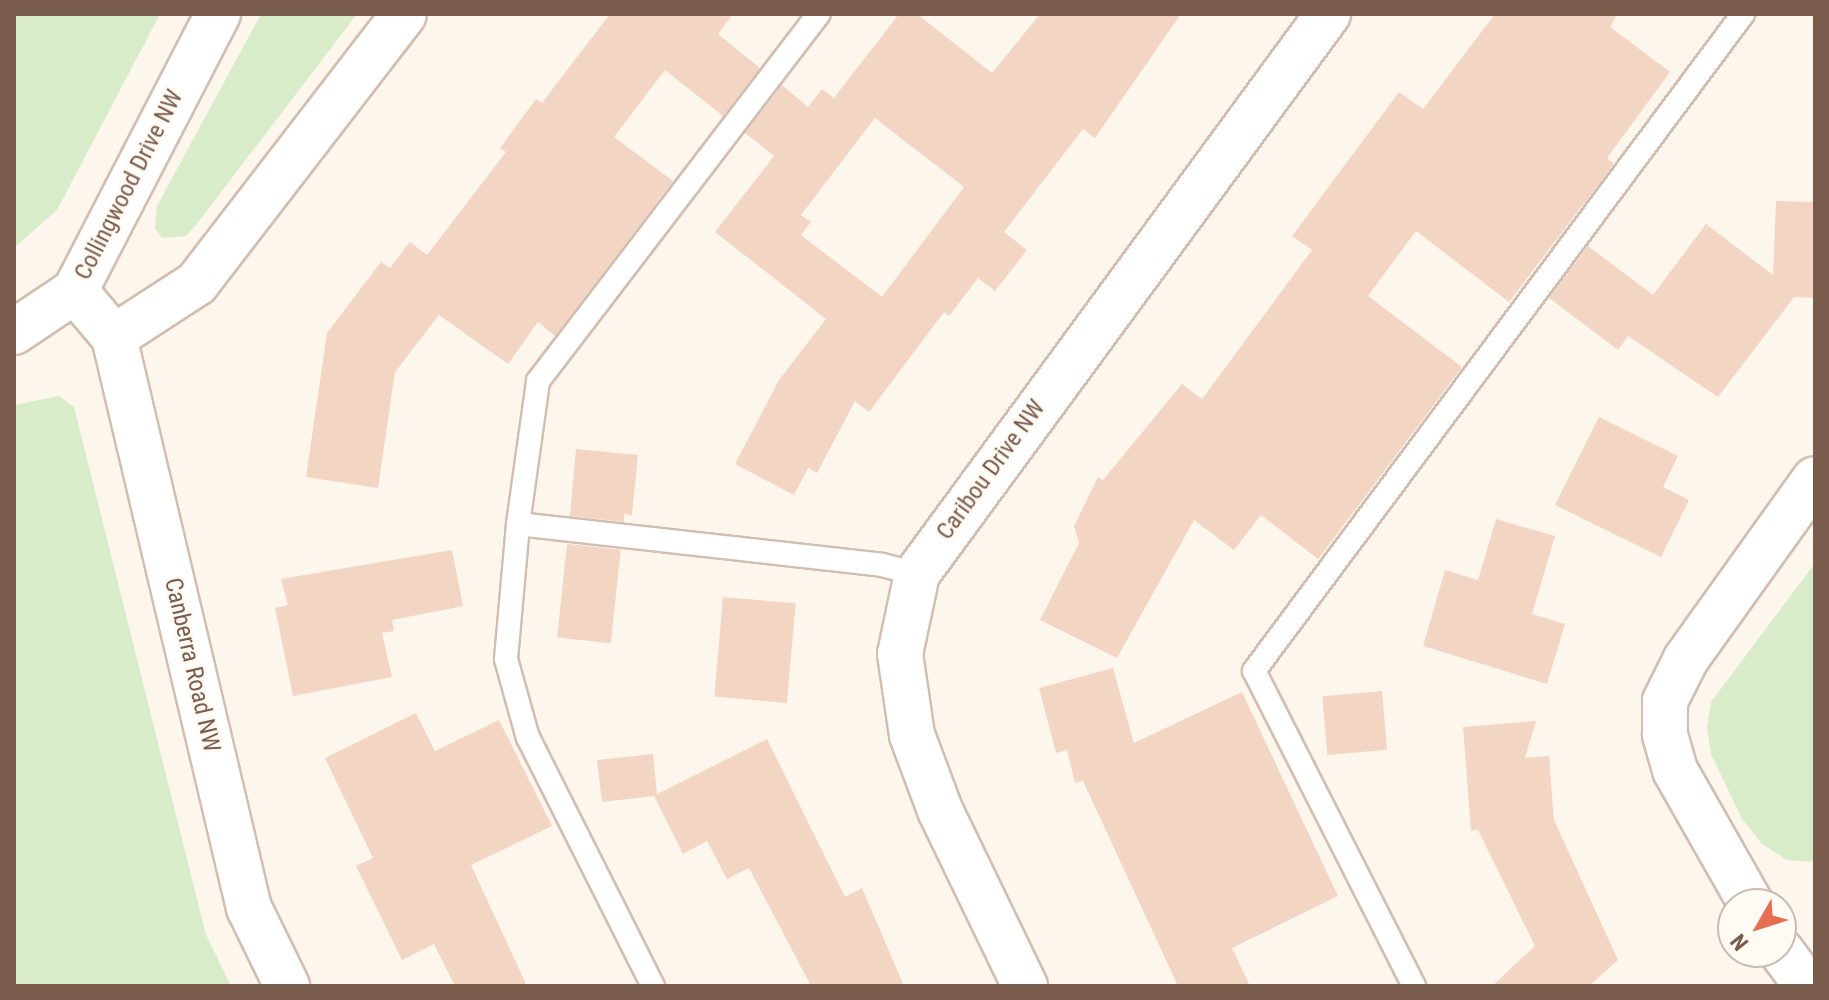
<!DOCTYPE html>
<html>
<head>
<meta charset="utf-8">
<style>
  body { margin:0 }
  #map { position:relative; width:1829px; height:1000px; overflow:hidden; background:#fdf6ec; font-family:"Roboto Condensed",sans-serif }
  div>[style] { position:absolute }
  .green>* { inset:0; background:#d8ecc9 }
  .building>* { inset:0; background:#f3d5c3; transform-origin:0 0 }
  .roads { filter:drop-shadow(2px 0 #d1beb0) drop-shadow(-2px 0 #d1beb0) drop-shadow(0 2px #d1beb0) drop-shadow(0 -2px #d1beb0) }
  .lane>* { height:22px; margin:-11px; padding:0 11px; transform-origin:11px; border-radius:11px; background:#fff }
  .street>* { height:44px; margin:-22px; padding:0 22px; transform-origin:22px; border-radius:22px; background:#fff }
  .secondary>* { height:44px; margin:-22px; padding:0 22px; transform-origin:22px; border-radius:22px; background:#fff }
  span { translate:-50% -50%; white-space:nowrap; text-align:center; line-height:1.15; -webkit-text-stroke:6px #fffaf3; paint-order:stroke }
  .street-label { font-size:24px; color:#7a5c4d }
  .frame { position:absolute; inset:0; border:16px solid #7a5c4d; pointer-events:none }
  .north { position:absolute; left:1717px; top:888px; width:80px; height:80px; box-sizing:border-box; background:#fffaf3; border:2px solid #cabbb1; border-radius:50%; rotate:231deg; font-size:22px; font-weight:700; line-height:32px; text-align:center; color:#7a5c4d }
  .north::after { content:''; display:block; margin:auto; width:28px; height:36px; background:#e76f51; clip-path:polygon(50% 0,100% 100%,50% 72%,0 100%) }
</style>
</head>
<body>
<div id="map">
  <div class="green">
    <i style="clip-path:polygon(14px 14px,160px 14px,57px 210px,14px 248px)"></i>
    <i style="clip-path:polygon(261px 14px,357px 14px,196px 225px,186px 236px,162px 238px,155px 228px,157px 206px)"></i>
    <i style="clip-path:polygon(59px 396px,74px 407px,206px 935px,231px 986px,14px 986px,14px 405px)"></i>
    <i style="clip-path:polygon(1815px 563px,1815px 862px,1787px 860px,1761px 843px,1742px 819px,1711px 754px,1707px 727px,1711px 702px)"></i>
  </div>
  <div class="building">
    <i style="clip-path:polygon(610px 14px,733px 14px,718px 34px,760px 68px,723px 116px,665px 70px,614px 137px,673px 181px,555px 336px,538px 322px,508px 364px,439px 315px,395px 372px,378px 488px,306px 477px,327px 333px,381px 262px,390px 268px,410px 242px,427px 255px,506px 152px,500px 148px,536px 99px,542px 103px)"></i>
    <i style="clip-path:polygon(evenodd,899px 14px,917px 14px,992px 73px,1040px 14px,1181px 14px,1095px 138px,1083px 129px,1004px 232px,1027px 250px,995px 291px,978px 278px,949px 316px,944px 312px,869px 412px,855px 401px,817px 473px,808px 468px,794px 495px,735px 464px,779px 380px,826px 319px,715px 232px,774px 156px,745px 133px,782px 85px,808px 107px,822px 89px,834px 98px,899px 14px,875px 118px,964px 187px,882px 297px,801px 235px,811px 222px,801px 215px,875px 118px)"></i>
    <i style="clip-path:polygon(1495px 14px,1617px 14px,1610px 27px,1670px 72px,1607px 158px,1614px 164px,1509px 302px,1416px 231px,1368px 296px,1462px 367px,1355px 510px,1318px 559px,1261px 515px,1234px 550px,1194px 520px,1117px 658px,1040px 620px,1079px 543px,1074px 526px,1098px 477px,1103px 480px,1182px 384px,1202px 399px,1312px 250px,1292px 236px,1399px 92px,1423px 109px)"></i>
    <i style="clip-path:polygon(1776px 201px,1815px 202px,1815px 298px,1794px 297px,1718px 397px,1628px 336px,1618px 350px,1549px 298px,1588px 246px,1653px 295px,1706px 224px,1773px 275px)"></i>
    <i style="clip-path:polygon(1599px 417px,1678px 456px,1663px 487px,1689px 500px,1661px 557px,1555px 505px)"></i>
    <i style="clip-path:polygon(576px 449px,638px 455px,632px 515px,624px 514px,624px 522px,570px 516px)"></i>
    <i style="clip-path:polygon(1496px 519px,1555px 536px,1532px 614px,1565px 624px,1547px 684px,1423px 646px,1445px 570px,1478px 580px)"></i>
    <i style="left:567px;top:544px;width:54px;height:94px;rotate:6deg"></i>
    <i style="clip-path:polygon(452px 550px,463px 606px,392px 620px,394px 631px,382px 633px,392px 677px,293px 696px,275px 608px,288px 605px,281px 579px)"></i>
    <i style="left:723px;top:597px;width:73px;height:100px;rotate:5deg"></i>
    <i style="clip-path:polygon(1113px 668px,1134px 743px,1242px 692px,1338px 896px,1232px 948px,1250px 986px,1178px 986px,1083px 781px,1075px 783px,1067px 750px,1056px 753px,1039px 688px)"></i>
    <i style="left:1382px;top:691px;width:59px;height:60px;rotate:85deg"></i>
    <i style="clip-path:polygon(416px 713px,435px 751px,499px 720px,552px 826px,471px 865px,527px 986px,455px 986px,434px 944px,402px 960px,356px 866px,373px 858px,325px 758px)"></i>
    <i style="clip-path:polygon(1536px 721px,1525px 758px,1549px 756px,1554px 820px,1618px 960px,1589px 986px,1492px 986px,1535px 946px,1478px 830px,1471px 831px,1463px 727px)"></i>
    <i style="clip-path:polygon(767px 739px,845px 897px,862px 888px,904px 986px,811px 986px,749px 868px,727px 879px,707px 841px,683px 854px,654px 796px,602px 802px,597px 760px,653px 754px,657px 794px)"></i>
  </div>
  <div class="roads">
    <div class="lane">
      <i style="left:518px;top:524px;width:144px;rotate:-82deg"></i>
      <i style="left:538px;top:381px;width:462px;rotate:-52.6deg"></i>
      <i style="left:653px;top:986px;width:278px;rotate:-116.7deg"></i>
      <i style="left:528px;top:738px;width:82px;rotate:-105.6deg"></i>
      <i style="left:506px;top:659px;width:136px;rotate:-84.9deg"></i>
      <i style="left:518px;top:524px;width:366px;rotate:6.4deg"></i>
      <i style="left:882px;top:565px;width:36px;rotate:14deg"></i>
      <i style="left:1414px;top:986px;width:353px;rotate:-116.9deg"></i>
      <i style="left:1254px;top:671px;width:819px;rotate:-53.34deg"></i>
    </div>
    <div class="street">
      <i style="left:75px;top:291px;width:60px;rotate:49.7deg"></i>
      <i style="left:114px;top:337px;width:587px;rotate:76.7deg"></i>
      <i style="left:249px;top:908px;width:87px;rotate:64deg"></i>
      <i style="left:114px;top:337px;width:99px;rotate:-33deg"></i>
      <i style="left:197px;top:283px;width:339px;rotate:-52.4deg"></i>
      <i style="left:1751px;top:904px;width:154px;rotate:-119.6deg"></i>
      <i style="left:1675px;top:770px;width:37px;rotate:-106deg"></i>
      <i style="left:1665px;top:734px;width:33px;rotate:-90deg"></i>
      <i style="left:1665px;top:701px;width:47px;rotate:-63.4deg"></i>
      <i style="left:1686px;top:659px;width:221px;rotate:-54.4deg"></i>
      <i style="left:1781px;top:951px;width:44px;rotate:53.4deg"></i>
      <i style="left:1025px;top:986px;width:195px;rotate:-115.8deg"></i>
      <i style="left:940px;top:810px;width:80px;rotate:-110.5deg"></i>
      <i style="left:912px;top:735px;width:82px;rotate:-98.4deg"></i>
      <i style="left:900px;top:654px;width:82px;rotate:-78deg"></i>
      <i style="left:917px;top:574px;width:695px;rotate:-53.72deg"></i>
    </div>
    <div class="secondary">
      <i style="left:14px;top:332px;width:73px;rotate:-33.9deg"></i>
      <i style="left:75px;top:291px;width:312px;rotate:-62.7deg"></i>
    </div>
  </div>
  <div class="street-label">
    <span style="left:129px;top:185px;rotate:-63deg">Collingwood Drive NW</span>
    <span style="left:991px;top:470px;rotate:-54deg">Caribou Drive NW</span>
    <span style="left:192px;top:665px;rotate:77deg">Canberra Road NW</span>
  </div>
  <div class="frame"></div>
  <div class="north">N</div>
</div>
</body>
</html>
